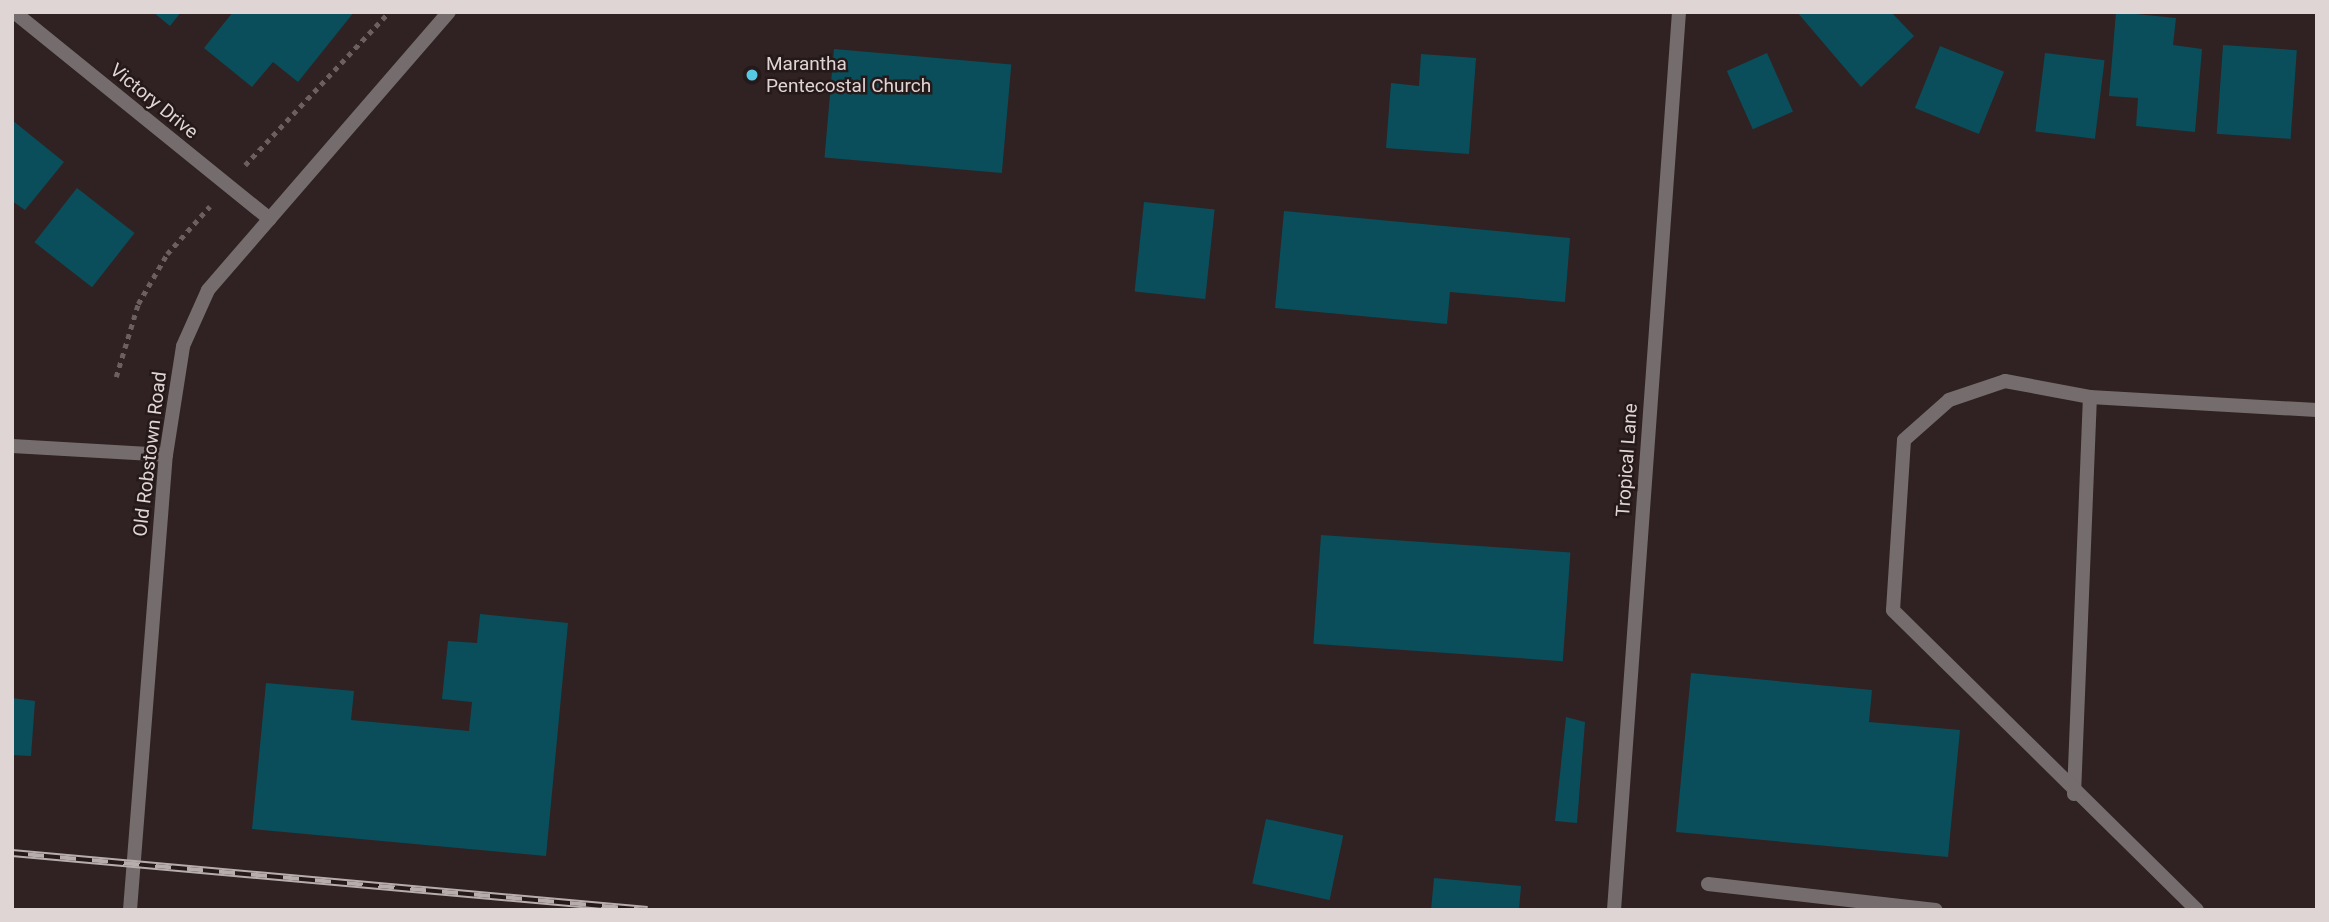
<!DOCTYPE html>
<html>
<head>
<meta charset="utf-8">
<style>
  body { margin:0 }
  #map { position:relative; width:2329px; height:922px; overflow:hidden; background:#302222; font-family:Roboto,sans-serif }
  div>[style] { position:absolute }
  .building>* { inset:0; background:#0a4e5b; transform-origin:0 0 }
  .path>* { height:4.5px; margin-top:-2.25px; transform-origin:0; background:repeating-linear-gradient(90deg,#6c5f5f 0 5px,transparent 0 10px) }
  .service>* { height:14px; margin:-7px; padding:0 7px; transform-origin:7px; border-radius:7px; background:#756d6d }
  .minor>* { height:14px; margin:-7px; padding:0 7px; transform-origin:7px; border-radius:7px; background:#756d6d }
  .tertiary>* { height:14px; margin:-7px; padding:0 7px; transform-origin:7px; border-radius:7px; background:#756d6d }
  .rail>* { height:8px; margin-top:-4px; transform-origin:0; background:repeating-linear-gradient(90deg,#261919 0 16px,#b8adad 0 32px); box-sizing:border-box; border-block:2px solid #b8adad }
  .dots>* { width:19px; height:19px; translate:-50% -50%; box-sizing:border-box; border:4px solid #261919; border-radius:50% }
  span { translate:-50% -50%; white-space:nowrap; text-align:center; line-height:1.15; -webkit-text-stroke:5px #261919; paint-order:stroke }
  .poi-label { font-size:19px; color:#dfd5d5 }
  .left { translate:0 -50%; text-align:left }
  .street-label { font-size:19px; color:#dfd5d5 }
  .frame { position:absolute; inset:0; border:14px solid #dfd5d5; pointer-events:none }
</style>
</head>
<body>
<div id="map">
  <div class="building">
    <i style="clip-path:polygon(153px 12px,181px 12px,170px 26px)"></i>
    <i style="clip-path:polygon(233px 12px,354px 12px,298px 82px,273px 62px,252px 87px,204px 48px)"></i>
    <i style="clip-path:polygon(1797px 12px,1891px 12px,1914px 36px,1861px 87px)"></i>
    <i style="clip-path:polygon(2116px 12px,2176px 18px,2173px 45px,2202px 49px,2195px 132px,2136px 126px,2138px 98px,2109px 96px)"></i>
    <i style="left:2223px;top:45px;width:74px;height:89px;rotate:4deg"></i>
    <i style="left:1940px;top:46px;width:69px;height:67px;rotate:22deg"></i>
    <i style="left:834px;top:49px;width:178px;height:109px;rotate:5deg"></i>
    <i style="left:1767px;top:53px;width:64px;height:44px;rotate:66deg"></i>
    <i style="left:2045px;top:53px;width:60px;height:79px;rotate:7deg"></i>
    <i style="clip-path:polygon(1421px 54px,1476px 58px,1469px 154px,1386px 148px,1391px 83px,1419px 86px)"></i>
    <i style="clip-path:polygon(12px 120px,64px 162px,25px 210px,12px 201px)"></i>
    <i style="left:77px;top:188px;width:73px;height:69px;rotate:38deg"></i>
    <i style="left:1144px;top:202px;width:71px;height:90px;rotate:6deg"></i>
    <i style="clip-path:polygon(1284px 211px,1570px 238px,1565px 302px,1450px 292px,1447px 324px,1275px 308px)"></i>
    <i style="left:1321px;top:535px;width:250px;height:109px;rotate:4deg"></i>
    <i style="clip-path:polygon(480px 614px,568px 623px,546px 856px,252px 829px,266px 683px,354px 691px,351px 720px,469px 731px,472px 702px,442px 699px,448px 641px,477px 643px)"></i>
    <i style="clip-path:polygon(1691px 673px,1872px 690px,1869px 722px,1960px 730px,1948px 857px,1676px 832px)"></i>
    <i style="clip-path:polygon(12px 698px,35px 701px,31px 756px,12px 755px)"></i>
    <i style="clip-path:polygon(1566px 717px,1585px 722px,1577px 823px,1555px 821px)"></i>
    <i style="left:1266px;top:819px;width:79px;height:66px;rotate:12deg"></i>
    <i style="clip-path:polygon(1434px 878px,1521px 886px,1519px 910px,1431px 910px)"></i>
  </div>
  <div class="path">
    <i style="left:245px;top:165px;width:210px;rotate:-46.7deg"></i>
    <i style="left:116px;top:377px;width:76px;rotate:-73.2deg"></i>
    <i style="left:138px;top:304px;width:58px;rotate:-59.9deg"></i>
    <i style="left:167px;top:254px;width:64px;rotate:-48.1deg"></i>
  </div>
  <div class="service">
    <i style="left:2074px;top:794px;width:397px;rotate:-87.7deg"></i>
    <i style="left:1708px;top:884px;width:229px;rotate:6.5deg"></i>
    <i style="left:2197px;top:910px;width:427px;rotate:-135.4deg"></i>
    <i style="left:1893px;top:610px;width:170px;rotate:-86.3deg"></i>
    <i style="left:1904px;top:440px;width:60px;rotate:-41.6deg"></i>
    <i style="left:1949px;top:400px;width:59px;rotate:-18.7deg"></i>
    <i style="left:2005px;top:381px;width:86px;rotate:10.7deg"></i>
    <i style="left:2090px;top:397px;width:227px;rotate:3.3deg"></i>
  </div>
  <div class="minor">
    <i style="left:14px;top:12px;width:329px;rotate:39deg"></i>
    <i style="left:12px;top:446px;width:154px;rotate:3.3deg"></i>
    <i style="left:1614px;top:910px;width:900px;rotate:-85.86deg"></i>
  </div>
  <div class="tertiary">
    <i style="left:130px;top:910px;width:456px;rotate:-85.5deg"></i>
    <i style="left:166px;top:455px;width:110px;rotate:-81.1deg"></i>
    <i style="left:183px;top:346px;width:61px;rotate:-65.9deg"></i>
    <i style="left:208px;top:290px;width:368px;rotate:-49.1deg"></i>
  </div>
  <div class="rail">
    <i style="left:12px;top:853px;width:638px;rotate:5.13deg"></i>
  </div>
  <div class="dots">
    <i style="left:752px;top:75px;background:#58c9e3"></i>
  </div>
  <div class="poi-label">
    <span class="left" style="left:766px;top:75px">Marantha<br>Pentecostal Church</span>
  </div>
  <div class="street-label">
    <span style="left:154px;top:101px;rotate:39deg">Victory Drive</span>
    <span style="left:150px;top:454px;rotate:-83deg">Old Robstown Road</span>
    <span style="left:1627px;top:460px;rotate:-86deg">Tropical Lane</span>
  </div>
  <div class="frame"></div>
</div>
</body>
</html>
